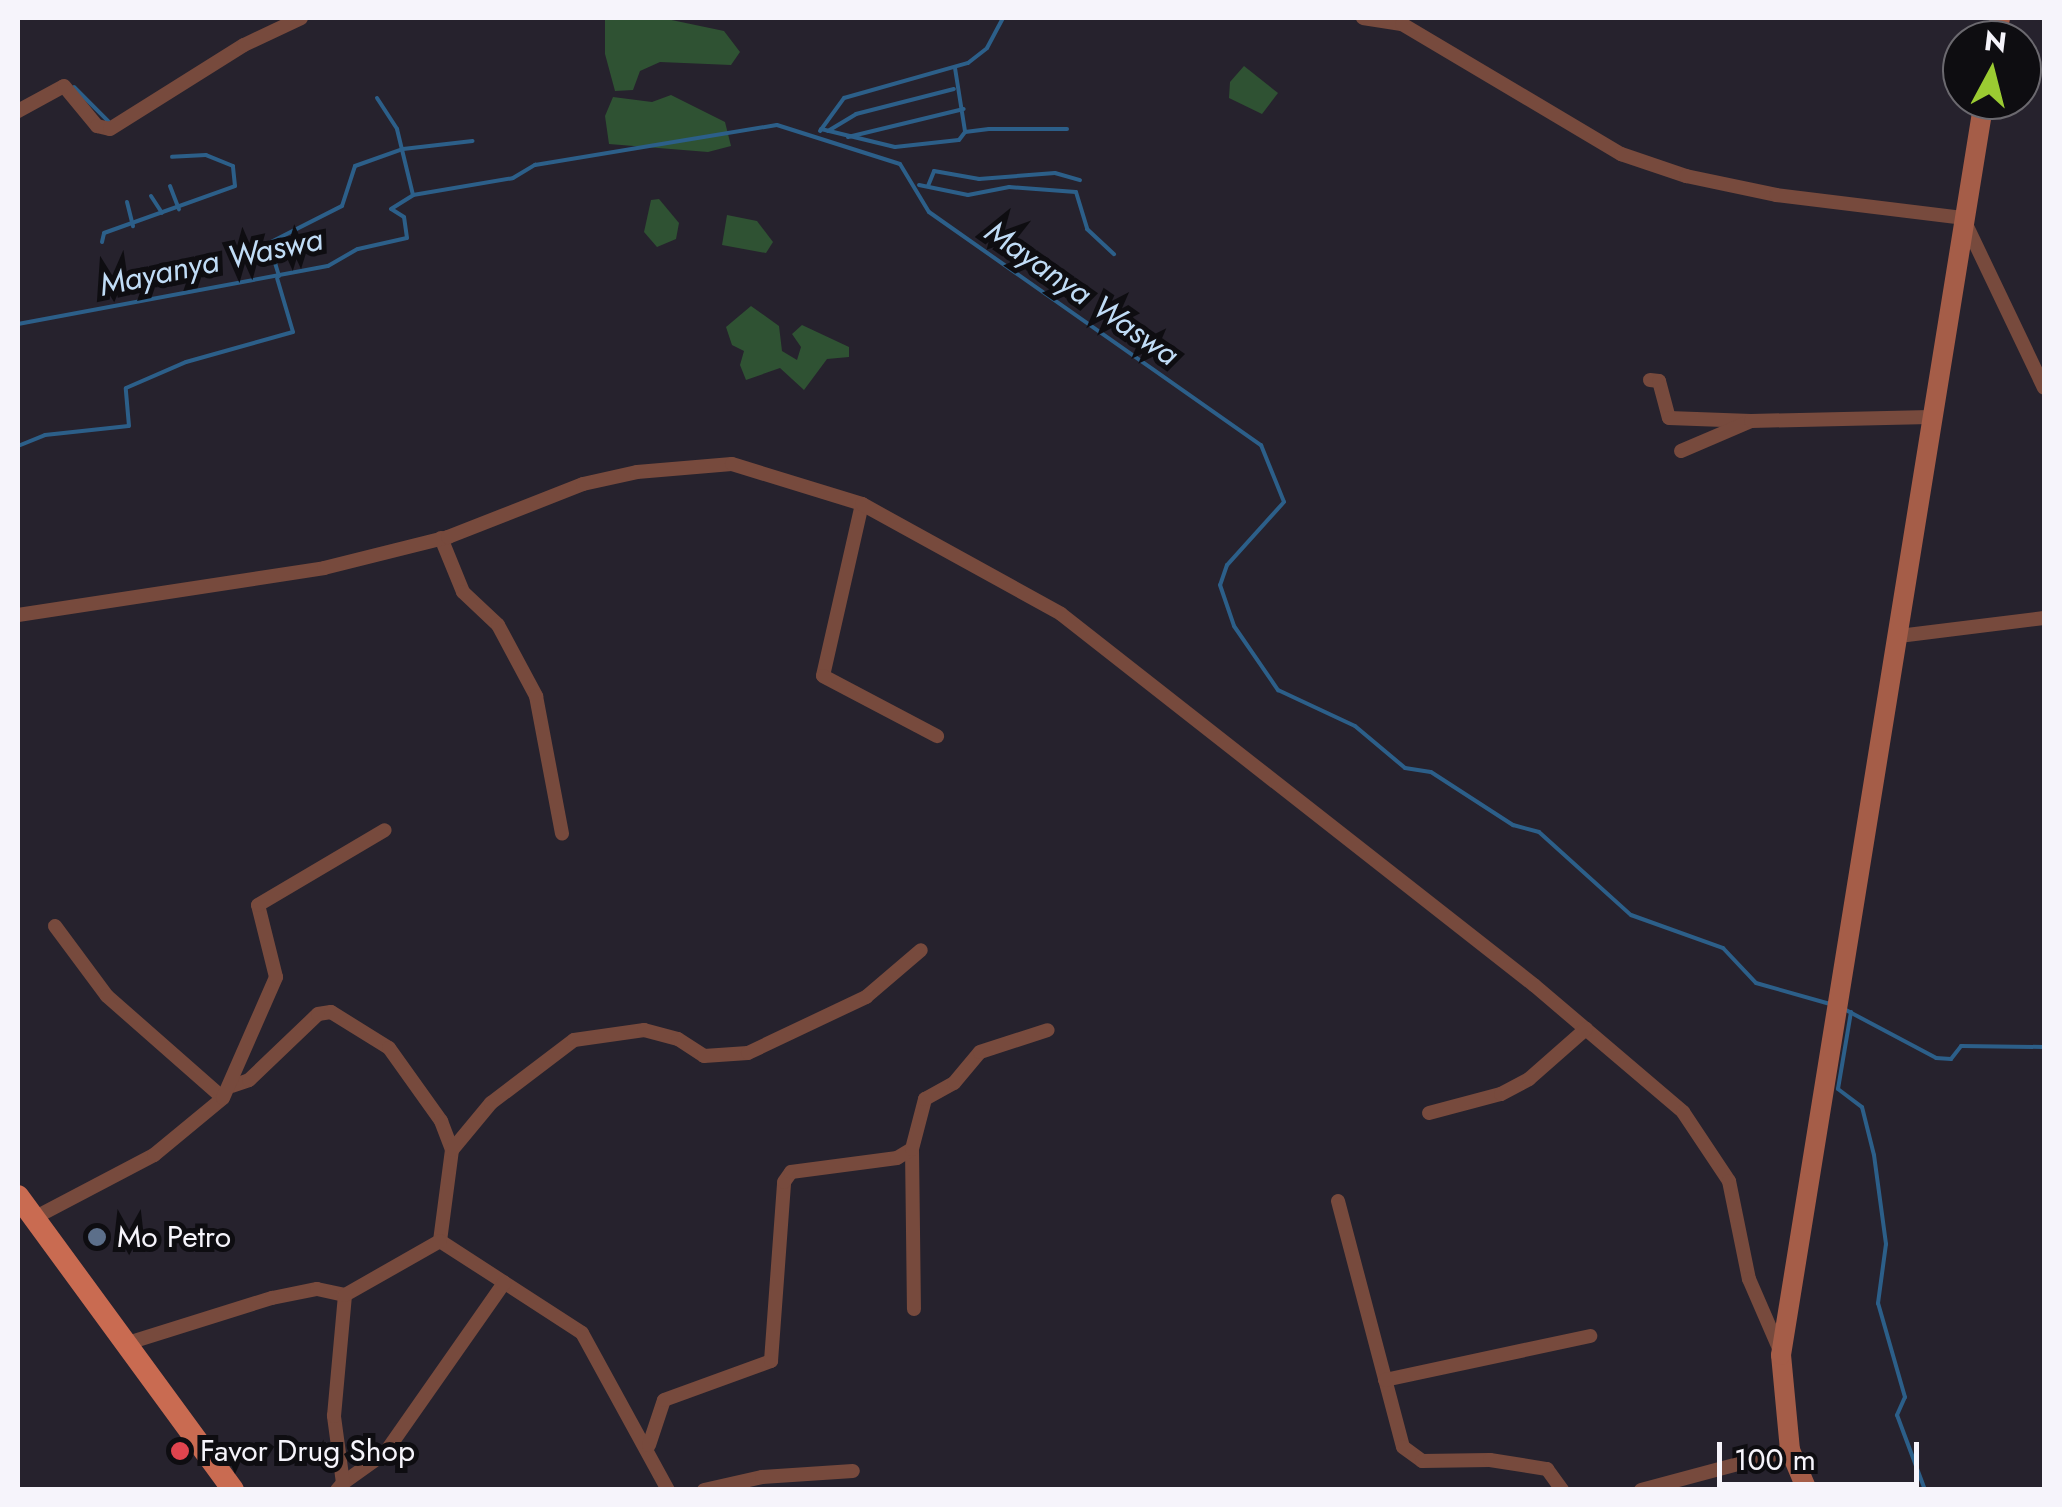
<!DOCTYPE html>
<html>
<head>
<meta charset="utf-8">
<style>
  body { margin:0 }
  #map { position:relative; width:2062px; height:1507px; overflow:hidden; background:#26222d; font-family:Jost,sans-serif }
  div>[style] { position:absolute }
  .green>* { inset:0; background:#2f5233 }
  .stream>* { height:4px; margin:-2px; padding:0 2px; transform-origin:2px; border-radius:2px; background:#2c5f89 }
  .street>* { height:14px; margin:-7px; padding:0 7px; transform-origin:7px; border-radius:7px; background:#774a3d }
  .secondary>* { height:20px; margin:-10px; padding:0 10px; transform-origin:10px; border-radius:10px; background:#a55d48 }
  .primary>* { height:22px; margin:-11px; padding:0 11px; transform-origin:11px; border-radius:11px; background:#c96b51 }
  .dots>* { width:28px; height:28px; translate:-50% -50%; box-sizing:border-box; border:5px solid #0e0d11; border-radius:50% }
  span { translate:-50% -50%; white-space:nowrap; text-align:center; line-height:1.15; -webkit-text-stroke:10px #0e0d11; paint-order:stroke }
  .poi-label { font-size:30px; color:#f6f4fb }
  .left { translate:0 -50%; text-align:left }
  .water-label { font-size:32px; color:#c0dcf6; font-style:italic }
  .frame { position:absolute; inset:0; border:20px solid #f6f4fb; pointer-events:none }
  .north { position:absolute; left:1942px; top:20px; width:100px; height:100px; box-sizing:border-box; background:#0e0d11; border:2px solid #6b696f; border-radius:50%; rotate:7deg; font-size:28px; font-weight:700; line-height:40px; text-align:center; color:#f6f4fb }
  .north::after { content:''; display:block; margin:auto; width:35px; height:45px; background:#9bcb32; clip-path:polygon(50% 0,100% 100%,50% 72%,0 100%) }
  .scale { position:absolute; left:1717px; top:1442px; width:202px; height:45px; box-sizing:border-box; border:5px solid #f6f4fb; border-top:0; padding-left:12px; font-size:30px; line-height:35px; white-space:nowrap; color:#f6f4fb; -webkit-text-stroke:8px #0e0d11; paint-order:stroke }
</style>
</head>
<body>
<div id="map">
  <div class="green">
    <i style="clip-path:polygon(605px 18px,662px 18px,724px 31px,740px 52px,731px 65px,660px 62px,640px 71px,633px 90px,615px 91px,605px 54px)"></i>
    <i style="clip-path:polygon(1244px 66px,1278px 93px,1262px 114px,1229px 98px,1230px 82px)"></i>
    <i style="clip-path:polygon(671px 95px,725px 122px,731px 146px,708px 152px,609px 144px,605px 116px,613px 97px,652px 102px)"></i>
    <i style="clip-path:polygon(659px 199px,679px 223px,676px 239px,657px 247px,644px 232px,651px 200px)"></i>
    <i style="clip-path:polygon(727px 215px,757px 221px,773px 242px,766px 253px,722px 245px)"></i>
    <i style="clip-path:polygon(751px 306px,779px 326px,782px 351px,797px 360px,801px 347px,792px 334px,802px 325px,849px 347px,849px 357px,827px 359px,804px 390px,780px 368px,746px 380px,740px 365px,744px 351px,732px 345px,726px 327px)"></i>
  </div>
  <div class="stream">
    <i style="left:955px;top:68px;width:64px;rotate:81deg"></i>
    <i style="left:74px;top:87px;width:49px;rotate:45deg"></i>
    <i style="left:377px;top:98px;width:37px;rotate:57deg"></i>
    <i style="left:397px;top:129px;width:68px;rotate:76.4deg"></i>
    <i style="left:821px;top:129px;width:76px;rotate:13.7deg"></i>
    <i style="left:895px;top:147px;width:64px;rotate:-6.2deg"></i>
    <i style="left:959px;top:140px;width:10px;rotate:-53deg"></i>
    <i style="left:965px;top:132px;width:24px;rotate:-7deg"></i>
    <i style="left:989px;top:129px;width:78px"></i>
    <i style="left:820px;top:131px;width:41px;rotate:-54deg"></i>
    <i style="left:844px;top:98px;width:129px;rotate:-15.8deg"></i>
    <i style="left:968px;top:63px;width:24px;rotate:-38deg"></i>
    <i style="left:987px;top:48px;width:34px;rotate:-62deg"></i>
    <i style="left:828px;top:131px;width:33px;rotate:-31deg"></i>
    <i style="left:856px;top:114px;width:101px;rotate:-14.3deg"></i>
    <i style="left:848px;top:137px;width:119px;rotate:-13.6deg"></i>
    <i style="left:919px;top:185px;width:50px;rotate:11.5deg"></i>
    <i style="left:968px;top:195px;width:42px;rotate:-11deg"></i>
    <i style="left:1009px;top:187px;width:67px;rotate:4.3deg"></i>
    <i style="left:1076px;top:192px;width:39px;rotate:73deg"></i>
    <i style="left:1087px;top:229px;width:37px;rotate:43deg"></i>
    <i style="left:170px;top:186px;width:25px;rotate:69deg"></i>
    <i style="left:928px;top:186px;width:16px;rotate:-68deg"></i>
    <i style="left:934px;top:171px;width:46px;rotate:10.1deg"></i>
    <i style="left:979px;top:179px;width:76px;rotate:-4.5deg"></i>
    <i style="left:1055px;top:173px;width:26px;rotate:16deg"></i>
    <i style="left:151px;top:196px;width:20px;rotate:57deg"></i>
    <i style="left:127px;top:202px;width:25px;rotate:76deg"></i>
    <i style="left:102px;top:242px;width:9px;rotate:-77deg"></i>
    <i style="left:104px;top:233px;width:139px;rotate:-19.7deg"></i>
    <i style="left:235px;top:186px;width:20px;rotate:-96deg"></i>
    <i style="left:233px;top:166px;width:29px;rotate:-158deg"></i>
    <i style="left:206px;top:155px;width:34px;rotate:177deg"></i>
    <i style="left:279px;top:276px;width:34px;rotate:-107deg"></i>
    <i style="left:269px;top:243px;width:82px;rotate:-26.9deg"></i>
    <i style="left:342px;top:206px;width:42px;rotate:-72deg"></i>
    <i style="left:355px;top:166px;width:51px;rotate:-19.5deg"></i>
    <i style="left:403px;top:149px;width:70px;rotate:-6.5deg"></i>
    <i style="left:18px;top:324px;width:315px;rotate:-10.6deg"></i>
    <i style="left:328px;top:266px;width:34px;rotate:-30deg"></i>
    <i style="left:358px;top:249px;width:50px;rotate:-12.7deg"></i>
    <i style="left:407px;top:238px;width:21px;rotate:-98deg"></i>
    <i style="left:404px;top:217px;width:15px;rotate:-148deg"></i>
    <i style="left:391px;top:209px;width:26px;rotate:-32deg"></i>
    <i style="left:413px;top:195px;width:101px;rotate:-9.6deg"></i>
    <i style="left:513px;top:178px;width:26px;rotate:-31deg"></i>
    <i style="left:535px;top:165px;width:245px;rotate:-9.4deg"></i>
    <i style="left:777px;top:125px;width:129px;rotate:17.6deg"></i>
    <i style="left:900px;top:164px;width:56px;rotate:58.9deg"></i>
    <i style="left:929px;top:212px;width:406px;rotate:35.1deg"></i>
    <i style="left:1261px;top:445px;width:61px;rotate:68deg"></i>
    <i style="left:1284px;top:502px;width:85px;rotate:132.1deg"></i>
    <i style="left:1227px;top:565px;width:21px;rotate:109deg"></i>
    <i style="left:1220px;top:585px;width:43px;rotate:71.1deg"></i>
    <i style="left:1234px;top:626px;width:78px;rotate:55.5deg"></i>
    <i style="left:1278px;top:690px;width:85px;rotate:25.1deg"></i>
    <i style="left:1355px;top:726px;width:65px;rotate:40deg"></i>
    <i style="left:1405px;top:768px;width:26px;rotate:9deg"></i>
    <i style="left:1431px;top:772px;width:98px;rotate:32.9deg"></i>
    <i style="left:1513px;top:825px;width:27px;rotate:15deg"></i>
    <i style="left:1539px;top:832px;width:124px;rotate:42.1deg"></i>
    <i style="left:1631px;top:915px;width:98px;rotate:19.7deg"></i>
    <i style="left:1723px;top:948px;width:48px;rotate:46.7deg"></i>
    <i style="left:1756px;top:983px;width:77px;rotate:15.8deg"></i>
    <i style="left:18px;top:446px;width:29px;rotate:-22deg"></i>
    <i style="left:45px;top:435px;width:84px;rotate:-6.1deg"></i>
    <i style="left:129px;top:426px;width:38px;rotate:-95deg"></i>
    <i style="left:126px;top:388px;width:65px;rotate:-23.4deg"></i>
    <i style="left:186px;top:362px;width:111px;rotate:-15.7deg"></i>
    <i style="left:293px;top:332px;width:56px;rotate:-106.5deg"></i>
    <i style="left:1844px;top:1009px;width:104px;rotate:28deg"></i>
    <i style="left:1936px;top:1058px;width:15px;rotate:4deg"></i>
    <i style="left:1951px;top:1059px;width:16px;rotate:-52deg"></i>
    <i style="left:1961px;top:1046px;width:83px;rotate:0.7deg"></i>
    <i style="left:1851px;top:1012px;width:78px;rotate:99.6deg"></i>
    <i style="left:1838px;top:1089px;width:30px;rotate:37deg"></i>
    <i style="left:1862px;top:1107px;width:49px;rotate:76deg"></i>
    <i style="left:1874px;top:1155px;width:90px;rotate:82.3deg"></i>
    <i style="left:1886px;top:1244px;width:60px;rotate:97.7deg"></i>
    <i style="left:1878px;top:1303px;width:98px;rotate:74deg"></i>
    <i style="left:1905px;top:1397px;width:20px;rotate:114deg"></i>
    <i style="left:1897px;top:1415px;width:80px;rotate:69.5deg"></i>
  </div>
  <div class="street">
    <i style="left:1363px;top:18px;width:39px;rotate:9deg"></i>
    <i style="left:1402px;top:24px;width:255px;rotate:30.7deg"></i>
    <i style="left:1621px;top:154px;width:69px;rotate:18.7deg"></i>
    <i style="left:1686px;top:176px;width:92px;rotate:11.9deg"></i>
    <i style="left:1776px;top:195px;width:188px;rotate:7deg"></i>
    <i style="left:1963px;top:218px;width:188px;rotate:64.5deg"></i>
    <i style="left:18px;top:111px;width:52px;rotate:-28.5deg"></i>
    <i style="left:64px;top:86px;width:52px;rotate:50.5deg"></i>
    <i style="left:97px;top:126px;width:13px;rotate:13deg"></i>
    <i style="left:110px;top:129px;width:158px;rotate:-32.1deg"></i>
    <i style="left:244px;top:45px;width:63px;rotate:-25.3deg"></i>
    <i style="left:1650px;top:380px;width:9px;rotate:6deg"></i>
    <i style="left:1659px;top:381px;width:38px;rotate:75deg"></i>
    <i style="left:1669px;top:418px;width:82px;rotate:2.1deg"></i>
    <i style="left:1681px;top:451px;width:76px;rotate:-23.2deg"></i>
    <i style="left:1751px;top:421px;width:179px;rotate:-1.3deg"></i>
    <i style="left:862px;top:504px;width:176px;rotate:102.8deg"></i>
    <i style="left:823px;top:676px;width:129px;rotate:27.8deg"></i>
    <i style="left:441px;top:538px;width:58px;rotate:67.8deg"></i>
    <i style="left:463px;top:592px;width:48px;rotate:43.3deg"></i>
    <i style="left:498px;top:625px;width:81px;rotate:61.8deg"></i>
    <i style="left:536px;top:696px;width:140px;rotate:79.3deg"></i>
    <i style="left:18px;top:615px;width:310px;rotate:-8.7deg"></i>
    <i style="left:324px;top:568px;width:128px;rotate:-14deg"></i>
    <i style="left:448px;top:537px;width:145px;rotate:-21.4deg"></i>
    <i style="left:583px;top:484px;width:55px;rotate:-12.5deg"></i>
    <i style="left:637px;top:472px;width:95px;rotate:-4.8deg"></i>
    <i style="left:732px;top:464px;width:136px;rotate:17.1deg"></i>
    <i style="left:862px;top:504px;width:227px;rotate:28.9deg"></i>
    <i style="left:1061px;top:614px;width:601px;rotate:38.11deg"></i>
    <i style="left:1534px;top:985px;width:196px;rotate:40.4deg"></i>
    <i style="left:1683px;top:1112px;width:83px;rotate:56.3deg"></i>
    <i style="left:1729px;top:1181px;width:100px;rotate:78.5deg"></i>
    <i style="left:1749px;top:1279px;width:81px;rotate:66.6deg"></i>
    <i style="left:1899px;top:636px;width:146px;rotate:-7.1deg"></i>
    <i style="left:55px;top:926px;width:87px;rotate:53.4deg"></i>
    <i style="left:107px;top:996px;width:154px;rotate:41.3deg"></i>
    <i style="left:232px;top:1086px;width:18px;rotate:-19deg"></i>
    <i style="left:249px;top:1080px;width:95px;rotate:-43.7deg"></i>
    <i style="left:318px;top:1014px;width:13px;rotate:-9deg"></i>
    <i style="left:331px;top:1012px;width:68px;rotate:31.8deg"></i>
    <i style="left:389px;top:1048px;width:90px;rotate:54.5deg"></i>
    <i style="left:441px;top:1121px;width:31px;rotate:69deg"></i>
    <i style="left:1429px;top:1113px;width:74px;rotate:-14.8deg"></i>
    <i style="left:1501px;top:1094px;width:32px;rotate:-28deg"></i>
    <i style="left:1529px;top:1079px;width:76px;rotate:-41.3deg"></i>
    <i style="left:912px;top:1149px;width:160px;rotate:89.3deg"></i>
    <i style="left:1338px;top:1201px;width:254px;rotate:75.2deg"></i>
    <i style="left:1403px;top:1447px;width:24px;rotate:36deg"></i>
    <i style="left:1422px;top:1461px;width:68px;rotate:-0.8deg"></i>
    <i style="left:1490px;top:1460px;width:58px;rotate:9deg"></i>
    <i style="left:1547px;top:1469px;width:26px;rotate:54deg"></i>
    <i style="left:34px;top:1218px;width:136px;rotate:-27.7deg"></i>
    <i style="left:154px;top:1155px;width:89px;rotate:-39.6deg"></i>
    <i style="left:223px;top:1098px;width:132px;rotate:-66.3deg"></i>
    <i style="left:276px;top:977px;width:74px;rotate:-104deg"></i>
    <i style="left:258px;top:905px;width:147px;rotate:-30.6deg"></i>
    <i style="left:440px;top:1241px;width:92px;rotate:-82.5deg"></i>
    <i style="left:452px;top:1150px;width:61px;rotate:-50.3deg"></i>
    <i style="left:491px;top:1103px;width:104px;rotate:-37.2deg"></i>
    <i style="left:574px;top:1040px;width:71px;rotate:-8.1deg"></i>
    <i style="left:644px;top:1030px;width:35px;rotate:15deg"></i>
    <i style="left:678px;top:1039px;width:31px;rotate:33deg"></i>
    <i style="left:704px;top:1056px;width:44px;rotate:-3.9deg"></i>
    <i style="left:748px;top:1053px;width:131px;rotate:-25.4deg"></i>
    <i style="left:866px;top:997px;width:72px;rotate:-40.5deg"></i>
    <i style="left:440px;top:1241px;width:169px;rotate:32.9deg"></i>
    <i style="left:582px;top:1333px;width:179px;rotate:61.3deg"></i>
    <i style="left:128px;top:1343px;width:151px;rotate:-17.4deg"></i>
    <i style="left:272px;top:1298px;width:46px;rotate:-11.3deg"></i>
    <i style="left:317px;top:1289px;width:29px;rotate:12deg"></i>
    <i style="left:1385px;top:1380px;width:210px;rotate:-12.1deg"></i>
    <i style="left:649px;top:1445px;width:47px;rotate:-71.6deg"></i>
    <i style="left:664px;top:1400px;width:114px;rotate:-20deg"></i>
    <i style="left:771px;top:1361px;width:179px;rotate:-85.8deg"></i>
    <i style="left:784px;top:1182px;width:12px;rotate:-55deg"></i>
    <i style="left:791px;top:1172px;width:107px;rotate:-7.5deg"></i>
    <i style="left:897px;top:1158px;width:17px;rotate:-31deg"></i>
    <i style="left:912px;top:1149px;width:52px;rotate:-75.4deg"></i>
    <i style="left:925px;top:1099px;width:33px;rotate:-29deg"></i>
    <i style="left:954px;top:1083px;width:40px;rotate:-50deg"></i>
    <i style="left:980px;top:1052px;width:71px;rotate:-17.9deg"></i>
    <i style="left:343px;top:1483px;width:52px;rotate:-35.5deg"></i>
    <i style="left:385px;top:1453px;width:208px;rotate:-55deg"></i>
    <i style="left:337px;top:1490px;width:9px;rotate:-49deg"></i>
    <i style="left:343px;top:1483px;width:68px;rotate:-97.7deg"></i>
    <i style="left:334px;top:1416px;width:121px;rotate:-84.8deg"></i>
    <i style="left:345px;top:1295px;width:109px;rotate:-29.6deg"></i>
    <i style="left:704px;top:1490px;width:59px;rotate:-12.6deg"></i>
    <i style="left:762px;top:1477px;width:91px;rotate:-3.8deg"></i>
    <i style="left:1641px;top:1490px;width:154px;rotate:-15deg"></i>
  </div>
  <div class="secondary">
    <i style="left:1995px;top:40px;width:23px;rotate:-77deg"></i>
    <i style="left:1807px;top:1490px;width:43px;rotate:-113deg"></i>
    <i style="left:1790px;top:1450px;width:95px;rotate:-95.4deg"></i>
    <i style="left:1781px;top:1355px;width:1271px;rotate:-80.81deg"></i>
  </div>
  <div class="primary">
    <i style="left:18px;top:1196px;width:364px;rotate:53.8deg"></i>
  </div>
  <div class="dots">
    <i style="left:97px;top:1237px;background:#5c6f8a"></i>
    <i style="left:180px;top:1451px;background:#e0444e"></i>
  </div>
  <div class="poi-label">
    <span class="left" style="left:117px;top:1237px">Mo Petro</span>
    <span class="left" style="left:200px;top:1451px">Favor Drug Shop</span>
  </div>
  <div class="water-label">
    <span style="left:211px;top:262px;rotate:-12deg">Mayanya Waswa</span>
    <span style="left:1082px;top:293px;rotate:35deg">Mayanya Waswa</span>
  </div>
  <div class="frame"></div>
  <div class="north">N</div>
  <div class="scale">100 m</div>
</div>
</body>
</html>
